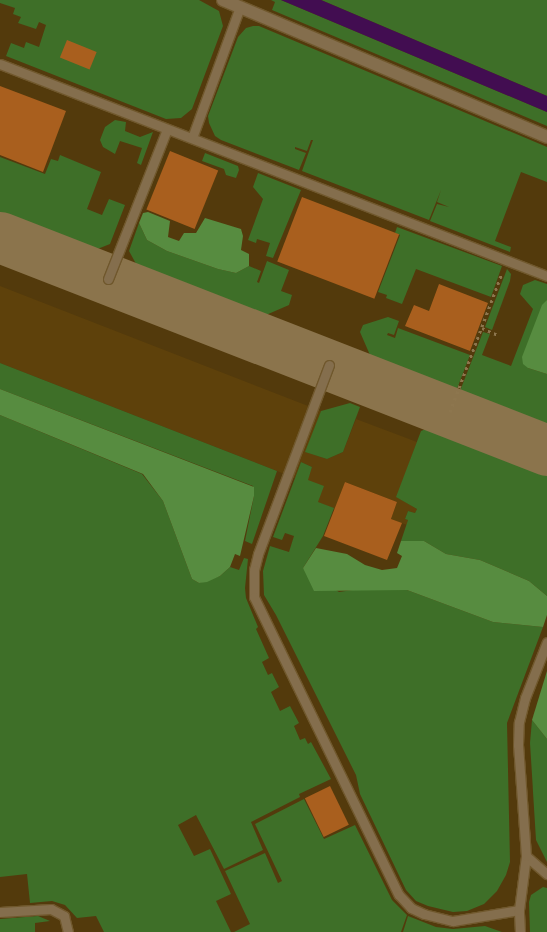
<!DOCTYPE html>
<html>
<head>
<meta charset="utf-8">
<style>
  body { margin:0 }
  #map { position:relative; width:547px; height:932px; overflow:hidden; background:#533a0c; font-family:"PT Sans",sans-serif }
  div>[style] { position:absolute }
  .built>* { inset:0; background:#5e410b }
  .green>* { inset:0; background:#3e6f28 }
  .forest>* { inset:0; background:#578c40 }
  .water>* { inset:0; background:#420d51 }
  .taxiway>* { height:51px; margin:-25.5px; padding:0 25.5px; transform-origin:25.5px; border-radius:25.5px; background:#8b744c }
  .building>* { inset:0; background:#a95f1e; transform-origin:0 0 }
  .path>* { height:3px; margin-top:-1.5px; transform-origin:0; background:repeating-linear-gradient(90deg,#8d764e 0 2.5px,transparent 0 6.5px) }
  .roads { filter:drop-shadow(1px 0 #70582d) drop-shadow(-1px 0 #70582d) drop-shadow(0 1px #70582d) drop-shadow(0 -1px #70582d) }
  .service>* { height:9px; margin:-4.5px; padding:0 4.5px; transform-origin:4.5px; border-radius:4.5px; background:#846e4d }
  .minor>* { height:12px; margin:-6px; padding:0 6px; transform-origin:6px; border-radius:6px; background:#846e4d }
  span { translate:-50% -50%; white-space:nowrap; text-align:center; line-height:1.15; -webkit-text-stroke:5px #533a0c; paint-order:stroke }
</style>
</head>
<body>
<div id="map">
  <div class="built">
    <i style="clip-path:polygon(0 286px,321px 411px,306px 452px,327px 459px,343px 452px,356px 419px,417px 442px,397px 497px,417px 509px,415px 513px,408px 511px,405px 519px,408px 520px,407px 525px,391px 519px,397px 502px,345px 482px,335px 509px,317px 502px,307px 480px,312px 467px,301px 462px,295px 478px,0 363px)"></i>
  </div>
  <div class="green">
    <i style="clip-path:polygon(0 0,199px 0,219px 11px,223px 26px,192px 109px,181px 118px,166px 119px,6px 56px,11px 43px,24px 48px,26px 42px,39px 47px,46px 25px,39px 22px,36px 29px,18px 23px,21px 17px,13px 14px,15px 8px,0 3px)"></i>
    <i style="clip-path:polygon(271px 0,281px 0,547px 112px,547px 126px,272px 10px,275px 2px)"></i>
    <i style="clip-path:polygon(321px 0,547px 0,547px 96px)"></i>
    <i style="clip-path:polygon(253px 26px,259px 26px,547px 147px,547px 182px,521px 172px,495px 241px,511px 247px,510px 252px,430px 221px,437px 204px,449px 207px,437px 202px,441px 190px,429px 220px,302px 171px,313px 140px,311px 140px,307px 151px,295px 147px,295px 149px,306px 153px,299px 170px,221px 140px,215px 136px,209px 123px,208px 116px,238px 37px,246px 28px)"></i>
    <i style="clip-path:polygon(115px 120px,126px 122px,125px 131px,140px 137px,153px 132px,141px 165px,137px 163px,142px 148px,120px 141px,115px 154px,103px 147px,100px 140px,105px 127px)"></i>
    <i style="clip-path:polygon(205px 153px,238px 166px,239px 170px,236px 178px,226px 175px,224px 169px,202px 161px)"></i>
    <i style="clip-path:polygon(60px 155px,101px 172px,87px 209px,102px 215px,109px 199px,125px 205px,110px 244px,90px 252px,0 217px,0 157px,45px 174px,51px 159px,58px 161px)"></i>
    <i style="clip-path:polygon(258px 173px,301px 190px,273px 258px,266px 256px,270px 243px,257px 239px,256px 243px,248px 240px,263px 199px,253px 187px)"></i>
    <i style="clip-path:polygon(139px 223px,147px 240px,167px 251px,218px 269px,236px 273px,249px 266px,261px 271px,257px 282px,259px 283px,267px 261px,289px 270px,281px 291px,292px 295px,289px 305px,259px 318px,140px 271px,129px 251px)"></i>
    <i style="clip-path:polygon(397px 227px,502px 266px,491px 297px,416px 269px,402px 304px,386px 298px,387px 295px,378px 292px,400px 235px,395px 233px)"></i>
    <i style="clip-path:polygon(507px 269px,511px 274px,510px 281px,492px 330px,485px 327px)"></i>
    <i style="clip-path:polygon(535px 280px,547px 284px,547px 300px,528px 368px,547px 374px,547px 430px,458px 396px,483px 332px,490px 334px,482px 355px,511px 366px,533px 309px,520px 294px,523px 285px)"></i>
    <i style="clip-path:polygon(388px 317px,399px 321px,394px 335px,388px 333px,387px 335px,395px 338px,398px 328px,470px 355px,455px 394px,373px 362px,360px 332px,363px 325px)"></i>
    <i style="clip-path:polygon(0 363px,277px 471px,252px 544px,245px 541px,254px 496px,253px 486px,0 389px)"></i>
    <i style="clip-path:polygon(350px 403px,360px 407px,343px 452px,327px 459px,305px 452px,321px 411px)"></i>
    <i style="clip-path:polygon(0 415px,142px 474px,163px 501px,192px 579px,199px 583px,220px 576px,230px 567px,239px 570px,244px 558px,248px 559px,245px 588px,246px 598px,258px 627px,256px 629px,269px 658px,262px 662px,268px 675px,272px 673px,279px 687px,271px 692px,280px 711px,290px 706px,299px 723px,294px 726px,300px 740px,305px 738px,308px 744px,311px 742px,331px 779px,299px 794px,300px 797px,251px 822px,263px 850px,224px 869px,196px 815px,178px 825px,194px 856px,210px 849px,231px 894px,216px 901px,231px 932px,104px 932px,96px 916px,77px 918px,65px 905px,52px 901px,30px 903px,27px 874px,0 877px)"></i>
    <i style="clip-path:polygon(435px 425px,547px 469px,547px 596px,529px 581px,480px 560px,446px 554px,424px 541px,401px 541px,408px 520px,405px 519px,408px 511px,415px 513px,417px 509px,396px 497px,421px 431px)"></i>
    <i style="clip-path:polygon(301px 462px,312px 467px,308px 480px,324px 486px,318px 502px,334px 508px,323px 536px,303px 568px,339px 592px,359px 589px,407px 590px,493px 622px,543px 627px,507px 723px,510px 862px,506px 875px,497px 891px,484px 904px,467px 911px,453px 912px,428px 906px,416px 901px,406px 890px,360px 794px,356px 775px,276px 615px,264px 595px,263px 571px,270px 546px,289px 552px,294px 536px,285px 533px,282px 540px,273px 537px)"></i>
    <i style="clip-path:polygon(532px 720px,547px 739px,547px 862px,536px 840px,530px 743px)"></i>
    <i style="clip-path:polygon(304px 799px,324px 839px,355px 825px,392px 900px,407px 915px,401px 932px,234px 932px,250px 924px,225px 871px,265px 853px,278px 883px,282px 881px,255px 824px)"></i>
    <i style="clip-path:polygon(543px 887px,547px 888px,547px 932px,530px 932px,529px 902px,531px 895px)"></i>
    <i style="clip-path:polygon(38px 916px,50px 921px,35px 923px,35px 932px,0 932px,0 919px)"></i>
    <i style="clip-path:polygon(408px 916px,436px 927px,453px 929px,485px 926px,502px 932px,403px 932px)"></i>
  </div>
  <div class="forest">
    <i style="clip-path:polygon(148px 212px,170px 221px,168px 237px,179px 241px,184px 233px,196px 233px,205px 218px,241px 229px,243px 236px,241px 250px,249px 254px,249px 266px,236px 273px,218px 269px,167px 251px,147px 240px,139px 223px,143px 213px)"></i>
    <i style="clip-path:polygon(547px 300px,547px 374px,528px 368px,523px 364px,522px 357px,542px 305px)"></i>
    <i style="clip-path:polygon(0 389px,254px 487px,254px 496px,240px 556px,235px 554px,230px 567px,220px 576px,207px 582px,199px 583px,192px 579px,163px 501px,143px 474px,0 415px)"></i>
    <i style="clip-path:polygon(401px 541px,424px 541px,446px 554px,480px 560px,529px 581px,547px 596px,547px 615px,543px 627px,493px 622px,407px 590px,314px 591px,303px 568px,316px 548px,347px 554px,365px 565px,382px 570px,397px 568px,402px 556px,397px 553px)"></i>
    <i style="clip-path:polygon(547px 671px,547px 739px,532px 720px)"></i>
  </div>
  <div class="water">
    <i style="clip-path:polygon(281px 0,321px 0,547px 96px,547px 112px)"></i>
  </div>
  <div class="taxiway">
    <i style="left:0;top:237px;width:587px;rotate:21.28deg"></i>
  </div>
  <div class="building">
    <i style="left:67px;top:40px;width:32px;height:19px;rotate:22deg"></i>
    <i style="clip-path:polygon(0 86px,66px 111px,43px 172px,0 155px)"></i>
    <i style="left:170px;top:151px;width:52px;height:63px;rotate:22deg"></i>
    <i style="left:302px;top:197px;width:104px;height:69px;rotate:21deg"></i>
    <i style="clip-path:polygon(439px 284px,488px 303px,470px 351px,405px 326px,414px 305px,429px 311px)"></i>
    <i style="clip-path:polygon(345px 482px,397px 502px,391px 519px,402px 523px,387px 560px,324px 536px)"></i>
    <i style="left:330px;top:786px;width:43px;height:28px;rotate:64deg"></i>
  </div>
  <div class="path">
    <i style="left:482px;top:328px;width:17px;rotate:24deg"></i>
    <i style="left:450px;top:412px;width:148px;rotate:-69.5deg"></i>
  </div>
  <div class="roads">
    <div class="service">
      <i style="left:0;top:64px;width:587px;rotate:21.18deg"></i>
      <i style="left:192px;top:138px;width:140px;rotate:-69.9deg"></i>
      <i style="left:108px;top:279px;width:161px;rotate:-68.5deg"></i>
      <i style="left:329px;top:365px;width:202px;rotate:110.6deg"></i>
      <i style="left:258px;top:554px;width:16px;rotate:104deg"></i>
      <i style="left:254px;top:570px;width:27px;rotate:90deg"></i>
      <i style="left:254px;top:597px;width:331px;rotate:64.1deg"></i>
      <i style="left:399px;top:895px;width:18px;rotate:47deg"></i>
      <i style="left:411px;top:908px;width:14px;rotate:25deg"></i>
      <i style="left:424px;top:914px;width:30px;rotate:14deg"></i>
      <i style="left:453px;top:921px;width:67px;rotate:-9.5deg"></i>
      <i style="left:526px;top:856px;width:28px;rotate:41deg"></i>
      <i style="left:0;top:912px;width:51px;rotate:-3.4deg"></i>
      <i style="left:51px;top:909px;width:15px;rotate:28deg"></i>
      <i style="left:64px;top:916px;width:16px;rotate:76deg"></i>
      <i style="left:520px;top:932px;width:22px;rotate:-93deg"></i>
      <i style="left:519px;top:910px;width:54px;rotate:-82.6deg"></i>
      <i style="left:526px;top:856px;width:111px;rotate:-94.1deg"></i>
      <i style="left:518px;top:745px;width:23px;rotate:-88deg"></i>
      <i style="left:519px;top:722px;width:25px;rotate:-76deg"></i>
      <i style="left:525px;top:698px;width:60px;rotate:-68.6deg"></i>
    </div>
    <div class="minor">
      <i style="left:223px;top:0;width:352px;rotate:22.9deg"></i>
    </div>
  </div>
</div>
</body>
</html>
